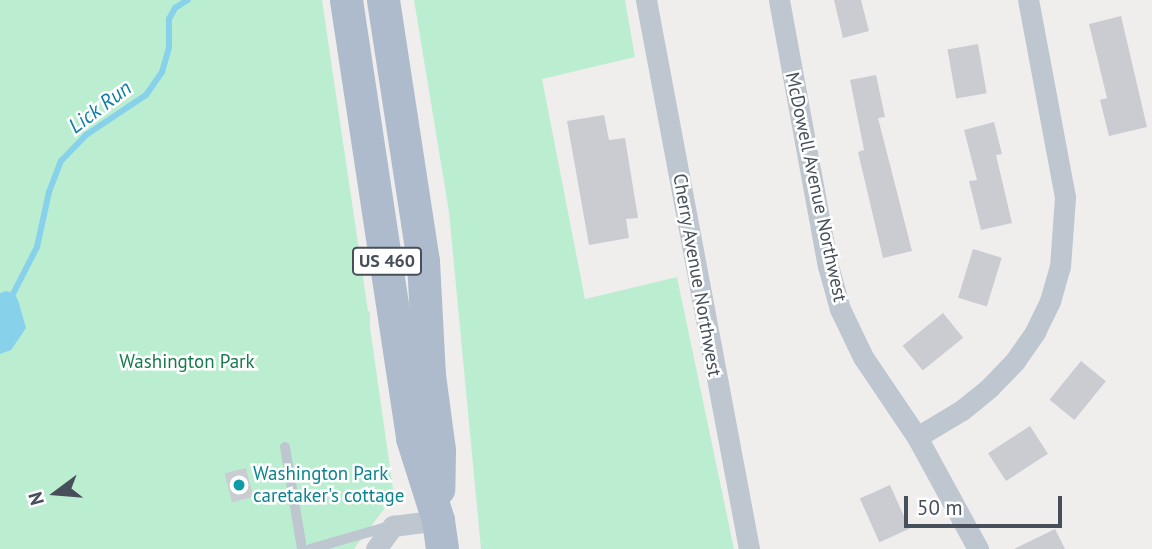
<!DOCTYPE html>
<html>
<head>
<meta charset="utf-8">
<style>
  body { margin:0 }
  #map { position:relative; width:1152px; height:549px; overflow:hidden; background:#f0eded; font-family:"PT Sans",sans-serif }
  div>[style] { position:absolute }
  .green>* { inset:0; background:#bbeed1 }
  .water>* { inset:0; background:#88d1eb }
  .stream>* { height:6px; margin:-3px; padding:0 3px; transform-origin:3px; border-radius:3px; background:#88d1eb }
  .building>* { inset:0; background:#caccd2; transform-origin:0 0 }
  .lane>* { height:10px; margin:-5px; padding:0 5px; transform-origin:5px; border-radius:5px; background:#bec7cf }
  .street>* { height:21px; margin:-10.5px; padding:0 10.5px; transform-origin:10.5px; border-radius:10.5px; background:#bec7cf }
  .primary>* { height:33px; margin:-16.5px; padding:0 16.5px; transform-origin:16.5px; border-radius:16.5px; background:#adbbcc }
  .dots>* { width:19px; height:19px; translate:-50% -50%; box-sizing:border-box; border:4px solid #fff; border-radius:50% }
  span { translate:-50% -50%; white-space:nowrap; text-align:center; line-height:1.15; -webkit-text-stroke:5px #fff; paint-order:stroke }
  .shield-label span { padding:2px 5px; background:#fff; border:2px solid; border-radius:5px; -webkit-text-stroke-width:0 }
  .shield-label { font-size:18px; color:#464f5a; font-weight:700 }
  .street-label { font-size:19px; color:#464f5a }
  .park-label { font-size:19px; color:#177b4e }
  .culture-label { font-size:19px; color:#0d838f }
  .left { translate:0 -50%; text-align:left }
  .water-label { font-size:21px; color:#0d7ea6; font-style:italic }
  .north { position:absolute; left:21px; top:458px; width:70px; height:70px; -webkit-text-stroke:5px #fff; paint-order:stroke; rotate:254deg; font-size:19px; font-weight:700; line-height:28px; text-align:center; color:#464f5a }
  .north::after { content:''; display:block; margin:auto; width:24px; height:32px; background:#464f5a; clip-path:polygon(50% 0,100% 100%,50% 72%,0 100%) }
  .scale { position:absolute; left:904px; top:496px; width:158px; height:32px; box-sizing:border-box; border:4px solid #464f5a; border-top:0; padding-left:9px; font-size:21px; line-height:24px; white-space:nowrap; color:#464f5a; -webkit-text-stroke:5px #fff; paint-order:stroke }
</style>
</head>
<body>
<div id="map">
  <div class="green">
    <i style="clip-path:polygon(0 0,322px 0,368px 311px,370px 312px,370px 327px,394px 496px,354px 549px,0 549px)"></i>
    <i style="clip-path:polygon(414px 0,625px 0,635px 57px,542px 79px,585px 299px,677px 277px,734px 549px,481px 549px,449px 212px)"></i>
  </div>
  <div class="water">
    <i style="clip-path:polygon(6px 291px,14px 293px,18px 300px,26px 328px,11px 350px,0 354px,0 293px)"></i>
  </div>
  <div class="stream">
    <i style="left:10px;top:300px;width:59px;rotate:-63deg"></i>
    <i style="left:37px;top:247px;width:56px;rotate:-77.7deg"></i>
    <i style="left:49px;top:192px;width:33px;rotate:-69deg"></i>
    <i style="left:61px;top:161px;width:36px;rotate:-46deg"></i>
    <i style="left:86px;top:135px;width:72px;rotate:-33.7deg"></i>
    <i style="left:146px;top:95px;width:28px;rotate:-55deg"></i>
    <i style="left:162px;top:72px;width:26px;rotate:-74deg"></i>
    <i style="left:169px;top:47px;width:28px;rotate:-90deg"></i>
    <i style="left:169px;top:19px;width:13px;rotate:-61deg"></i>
    <i style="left:175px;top:8px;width:15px;rotate:-32deg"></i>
  </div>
  <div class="building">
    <i style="clip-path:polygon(834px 0,861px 0,869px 31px,843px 38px)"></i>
    <i style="clip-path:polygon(1121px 16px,1147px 127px,1109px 136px,1100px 100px,1107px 98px,1089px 24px)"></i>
    <i style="left:978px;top:44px;width:50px;height:31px;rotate:80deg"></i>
    <i style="clip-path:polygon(876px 75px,885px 117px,878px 118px,912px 251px,883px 258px,858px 152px,864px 150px,850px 80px)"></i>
    <i style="clip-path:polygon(604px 115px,609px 140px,625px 138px,638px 218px,626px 219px,629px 238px,589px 245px,567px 121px)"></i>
    <i style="clip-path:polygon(994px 122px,1002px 154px,996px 155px,1012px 223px,981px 230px,969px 181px,977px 180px,964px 130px)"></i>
    <i style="left:973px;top:249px;width:30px;height:51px;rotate:17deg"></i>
    <i style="left:943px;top:313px;width:32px;height:52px;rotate:51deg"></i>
    <i style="left:1081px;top:361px;width:32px;height:50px;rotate:39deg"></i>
    <i style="left:1030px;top:426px;width:33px;height:50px;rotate:57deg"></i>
    <i style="left:246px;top:468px;width:30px;height:22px;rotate:76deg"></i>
    <i style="left:890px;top:485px;width:48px;height:33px;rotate:66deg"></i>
    <i style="clip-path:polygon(1055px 529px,1065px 549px,1014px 549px)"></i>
  </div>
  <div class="lane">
    <i style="left:285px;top:447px;width:103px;rotate:80.5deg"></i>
    <i style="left:310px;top:549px;width:83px;rotate:-16deg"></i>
  </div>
  <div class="street">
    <i style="left:646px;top:0;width:559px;rotate:79.37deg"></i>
    <i style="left:779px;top:0;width:270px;rotate:79.6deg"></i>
    <i style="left:828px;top:266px;width:45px;rotate:74.4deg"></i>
    <i style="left:840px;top:309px;width:53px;rotate:64.4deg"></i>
    <i style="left:863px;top:357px;width:97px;rotate:56deg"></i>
    <i style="left:917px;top:437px;width:128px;rotate:61.4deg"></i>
    <i style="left:917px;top:437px;width:52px;rotate:-31deg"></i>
    <i style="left:962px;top:410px;width:36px;rotate:-39deg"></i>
    <i style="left:990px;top:387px;width:36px;rotate:-46deg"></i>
    <i style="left:1015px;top:361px;width:35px;rotate:-55deg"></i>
    <i style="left:1035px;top:332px;width:34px;rotate:-64deg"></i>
    <i style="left:1050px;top:301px;width:35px;rotate:-74deg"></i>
    <i style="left:1060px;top:267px;width:70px;rotate:-85.9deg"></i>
    <i style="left:1065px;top:197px;width:200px;rotate:-100.6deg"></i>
    <i style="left:376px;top:549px;width:29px;rotate:-54deg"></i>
    <i style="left:393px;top:526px;width:45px;rotate:-7.6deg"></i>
  </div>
  <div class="primary">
    <i style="left:346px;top:0;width:443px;rotate:81.4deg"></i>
    <i style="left:412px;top:438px;width:86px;rotate:72.4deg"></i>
    <i style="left:438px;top:520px;width:29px;rotate:82deg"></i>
    <i style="left:383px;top:0;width:264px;rotate:81.3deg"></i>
    <i style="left:423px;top:261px;width:114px;rotate:87deg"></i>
    <i style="left:429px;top:375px;width:76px;rotate:82.4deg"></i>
    <i style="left:439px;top:450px;width:39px;rotate:91deg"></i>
  </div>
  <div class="dots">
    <i style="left:239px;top:485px;background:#0f9aa8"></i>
  </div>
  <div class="shield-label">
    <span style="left:387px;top:261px">US 460</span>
  </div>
  <div class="street-label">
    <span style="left:816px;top:187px;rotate:78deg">McDowell Avenue Northwest</span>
    <span style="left:697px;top:275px;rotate:80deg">Cherry Avenue Northwest</span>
  </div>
  <div class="park-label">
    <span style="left:187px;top:362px">Washington Park</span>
  </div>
  <div class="culture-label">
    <span class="left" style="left:253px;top:485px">Washington Park<br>caretaker's cottage</span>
  </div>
  <div class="water-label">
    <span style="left:100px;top:107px;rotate:-37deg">Lick Run</span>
  </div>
  <div class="north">N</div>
  <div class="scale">50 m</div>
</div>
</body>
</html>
